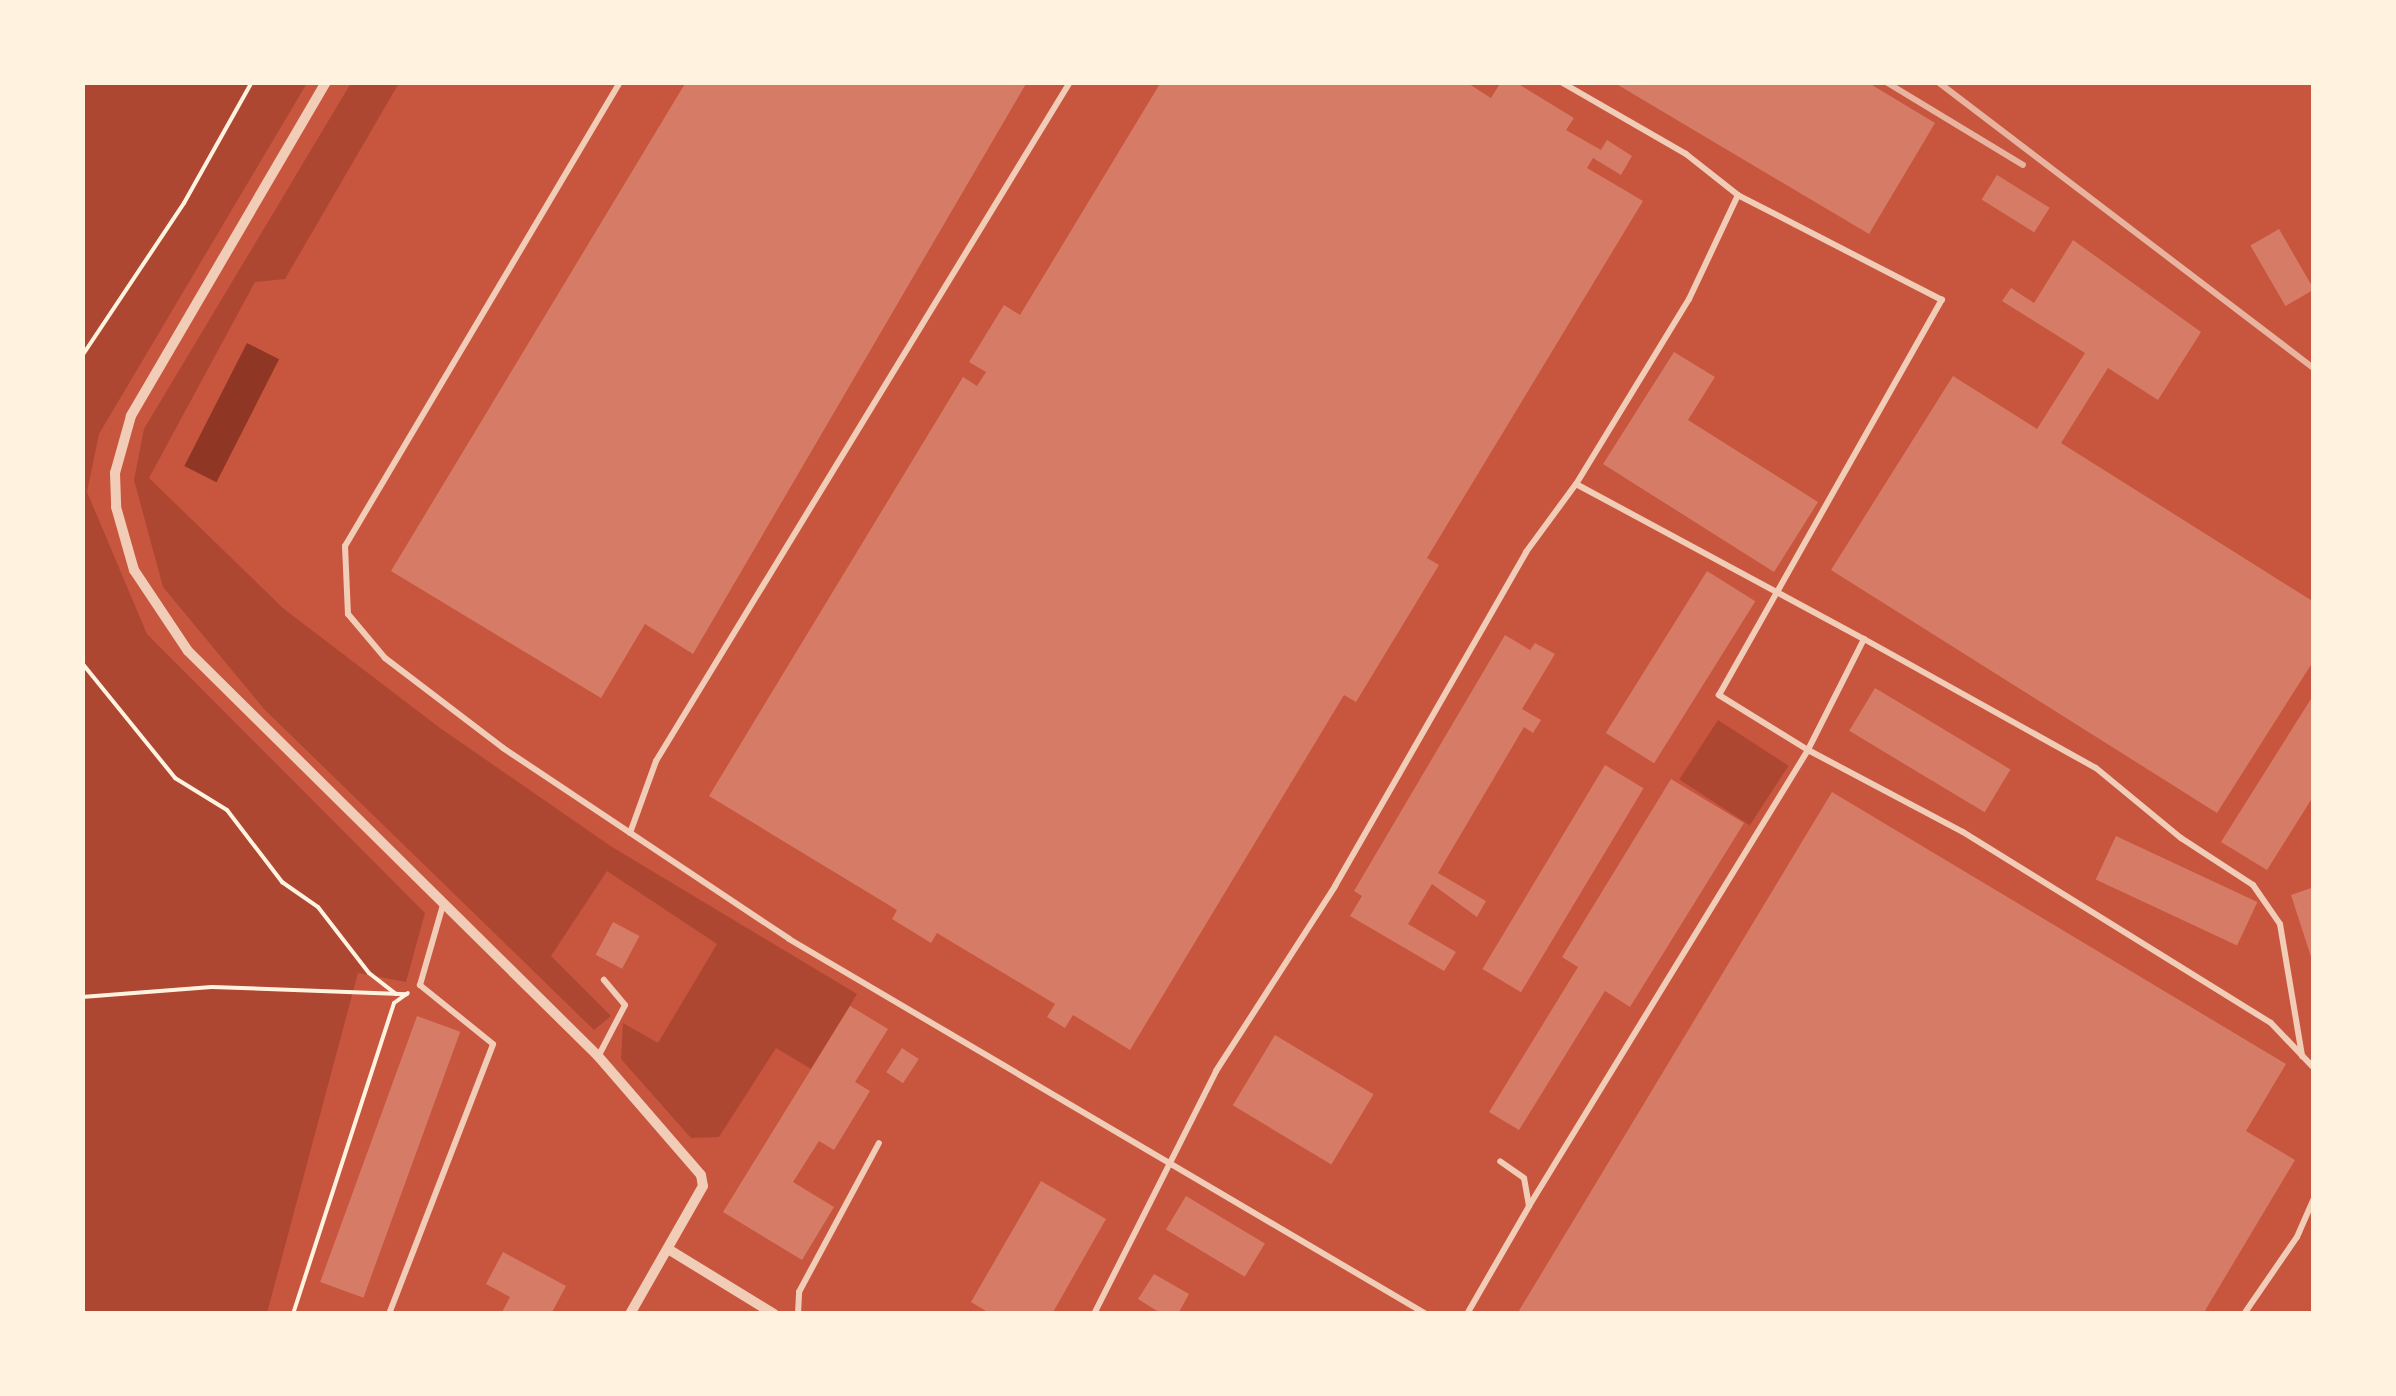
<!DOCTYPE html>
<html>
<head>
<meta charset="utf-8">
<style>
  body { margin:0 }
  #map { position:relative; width:2396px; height:1396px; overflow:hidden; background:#c8553d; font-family:Montserrat,sans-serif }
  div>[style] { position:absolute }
  .green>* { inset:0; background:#ae4732; transform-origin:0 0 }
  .water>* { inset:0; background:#8f3625; transform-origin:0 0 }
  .building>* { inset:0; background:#d67c66; transform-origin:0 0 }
  .path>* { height:4px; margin:-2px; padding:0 2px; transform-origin:2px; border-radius:2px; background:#fff3e0 }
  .service>* { height:6px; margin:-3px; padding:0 3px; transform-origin:3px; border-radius:3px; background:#f1ccb7 }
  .minor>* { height:10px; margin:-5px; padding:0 5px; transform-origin:5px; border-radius:5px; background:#f1ccb7 }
  .rail>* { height:6px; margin:-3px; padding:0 3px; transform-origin:3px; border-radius:3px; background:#e9b49f }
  span { translate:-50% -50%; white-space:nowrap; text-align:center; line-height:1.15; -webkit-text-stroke:8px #fff3e0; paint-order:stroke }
  .frame { position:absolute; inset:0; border:85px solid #fff3e0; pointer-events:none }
</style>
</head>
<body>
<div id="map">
  <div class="green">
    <i style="clip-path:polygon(82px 83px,307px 83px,99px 434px,87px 492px,147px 634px,425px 913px,406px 982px,358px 973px,267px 1313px,83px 1313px)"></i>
    <i style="clip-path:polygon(351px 83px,399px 83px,285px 279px,255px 282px,149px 478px,284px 609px,440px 728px,612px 847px,857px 994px,811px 1069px,776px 1048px,719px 1137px,691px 1138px,621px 1059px,623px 1023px,658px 1043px,717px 944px,607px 871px,551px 956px,611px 1016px,594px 1030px,264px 709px,163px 587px,134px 480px,144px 429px)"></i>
    <i style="left:1718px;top:720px;width:84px;height:71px;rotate:33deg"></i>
  </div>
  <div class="water">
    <i style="left:247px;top:343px;width:36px;height:138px;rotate:27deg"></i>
  </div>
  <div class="building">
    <i style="clip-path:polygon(686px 82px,1027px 82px,693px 654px,645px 624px,601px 698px,391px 571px)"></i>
    <i style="clip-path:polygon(1161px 82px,1466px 82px,1491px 98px,1501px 82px,1515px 82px,1574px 118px,1566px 130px,1601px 150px,1607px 140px,1632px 156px,1621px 175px,1593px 158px,1587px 168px,1643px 201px,1427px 558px,1439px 565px,1356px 702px,1344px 695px,1130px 1050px,1073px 1015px,1065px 1028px,1047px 1017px,1055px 1004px,937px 933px,931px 943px,892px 919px,897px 910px,709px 796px,963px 377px,977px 386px,986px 372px,969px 362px,1004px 305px,1020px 315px)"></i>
    <i style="clip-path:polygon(1613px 82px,1867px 82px,1935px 123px,1869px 234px)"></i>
    <i style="left:1997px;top:175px;width:62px;height:29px;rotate:32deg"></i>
    <i style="left:2279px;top:229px;width:70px;height:33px;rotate:60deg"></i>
    <i style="clip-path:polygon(2073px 240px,2201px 332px,2158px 400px,2108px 368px,2061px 443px,2314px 602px,2314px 660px,2217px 813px,1831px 570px,1953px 376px,2037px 429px,2085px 353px,2002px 301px,2011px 288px,2034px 303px)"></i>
    <i style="clip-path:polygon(1674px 352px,1715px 377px,1688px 420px,1818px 502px,1774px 572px,1603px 464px)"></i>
    <i style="left:1707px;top:571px;width:57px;height:191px;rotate:32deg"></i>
    <i style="clip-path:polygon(1505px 635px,1530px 650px,1535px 643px,1555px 654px,1522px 709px,1541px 720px,1533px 733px,1524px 727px,1438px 873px,1486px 901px,1477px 917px,1432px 884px,1408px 924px,1456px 952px,1444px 971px,1350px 916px,1362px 896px,1354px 891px)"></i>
    <i style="left:1875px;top:688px;width:158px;height:50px;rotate:31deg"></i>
    <i style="clip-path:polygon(2314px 694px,2314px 795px,2267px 870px,2221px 842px)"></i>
    <i style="left:1605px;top:765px;width:45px;height:238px;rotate:31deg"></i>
    <i style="clip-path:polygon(1671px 779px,1744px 823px,1630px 1007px,1605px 991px,1519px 1130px,1489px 1112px,1578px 967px,1562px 957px)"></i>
    <i style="clip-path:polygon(1832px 792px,2286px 1064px,2246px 1131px,2295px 1160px,2203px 1314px,1517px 1314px)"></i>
    <i style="left:2116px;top:836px;width:156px;height:48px;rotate:25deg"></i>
    <i style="clip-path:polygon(2314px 887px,2314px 963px,2313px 963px,2291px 895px)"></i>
    <i style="left:613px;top:922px;width:30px;height:37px;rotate:28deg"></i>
    <i style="clip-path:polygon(850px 1006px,888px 1029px,855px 1082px,870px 1091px,834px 1150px,819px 1141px,793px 1182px,834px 1207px,802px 1260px,723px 1212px)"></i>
    <i style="left:417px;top:1016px;width:46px;height:283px;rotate:20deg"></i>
    <i style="left:1275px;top:1035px;width:115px;height:82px;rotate:31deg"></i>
    <i style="left:902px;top:1048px;width:20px;height:29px;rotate:33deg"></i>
    <i style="clip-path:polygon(1041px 1181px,1106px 1219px,1052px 1314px,991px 1314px,971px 1302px)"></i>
    <i style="left:1186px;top:1196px;width:92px;height:39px;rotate:31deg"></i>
    <i style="clip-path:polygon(503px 1252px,566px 1286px,551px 1314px,501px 1314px,510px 1297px,486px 1284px)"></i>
    <i style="clip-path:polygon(1154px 1274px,1189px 1294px,1178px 1314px,1162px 1314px,1138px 1299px)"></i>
  </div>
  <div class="path">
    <i style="left:82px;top:356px;width:184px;rotate:-56.3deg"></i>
    <i style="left:184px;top:203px;width:139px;rotate:-60.7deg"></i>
    <i style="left:82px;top:663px;width:148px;rotate:51deg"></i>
    <i style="left:175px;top:778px;width:61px;rotate:31.6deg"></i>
    <i style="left:227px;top:810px;width:91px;rotate:52.6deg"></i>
    <i style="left:282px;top:882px;width:44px;rotate:34.8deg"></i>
    <i style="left:318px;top:907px;width:83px;rotate:52.3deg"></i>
    <i style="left:369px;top:973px;width:34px;rotate:38deg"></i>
    <i style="left:82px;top:997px;width:130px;rotate:-4.4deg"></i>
    <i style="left:212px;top:987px;width:195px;rotate:2.1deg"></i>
    <i style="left:293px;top:1314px;width:327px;rotate:-72deg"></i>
    <i style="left:394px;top:1003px;width:17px;rotate:-36deg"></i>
  </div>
  <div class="service">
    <i style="left:620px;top:82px;width:539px;rotate:120.65deg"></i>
    <i style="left:345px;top:546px;width:68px;rotate:87.5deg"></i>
    <i style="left:348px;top:614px;width:57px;rotate:49.9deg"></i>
    <i style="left:385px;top:658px;width:148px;rotate:37.3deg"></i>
    <i style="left:503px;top:748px;width:344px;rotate:33.7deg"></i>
    <i style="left:789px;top:939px;width:739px;rotate:30.49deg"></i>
    <i style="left:1561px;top:82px;width:144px;rotate:29.9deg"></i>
    <i style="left:1686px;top:154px;width:66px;rotate:38.3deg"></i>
    <i style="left:1738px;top:195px;width:115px;rotate:115.2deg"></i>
    <i style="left:1689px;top:299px;width:217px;rotate:121.4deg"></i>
    <i style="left:1864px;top:639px;width:265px;rotate:29.1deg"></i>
    <i style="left:2096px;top:768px;width:110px;rotate:39.5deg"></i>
    <i style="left:2181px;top:838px;width:86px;rotate:33.1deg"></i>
    <i style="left:2253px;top:885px;width:47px;rotate:55.3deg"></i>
    <i style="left:2280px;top:924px;width:134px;rotate:80.5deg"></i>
    <i style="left:630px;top:833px;width:77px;rotate:-70.1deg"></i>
    <i style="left:656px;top:761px;width:795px;rotate:-58.63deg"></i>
    <i style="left:599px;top:1055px;width:56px;rotate:-62.5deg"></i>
    <i style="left:625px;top:1005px;width:33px;rotate:-130deg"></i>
    <i style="left:1529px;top:1206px;width:535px;rotate:-58.54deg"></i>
    <i style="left:1808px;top:750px;width:105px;rotate:-148.3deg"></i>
    <i style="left:1719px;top:695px;width:454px;rotate:-60.6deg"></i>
    <i style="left:1942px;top:300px;width:229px;rotate:-152.8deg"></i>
    <i style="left:389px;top:1314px;width:289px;rotate:-68.9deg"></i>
    <i style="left:493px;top:1044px;width:94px;rotate:-141.1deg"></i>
    <i style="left:420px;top:985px;width:83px;rotate:-74deg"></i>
    <i style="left:798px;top:1314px;width:22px;rotate:-87deg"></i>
    <i style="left:799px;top:1292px;width:169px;rotate:-61.8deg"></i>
    <i style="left:1094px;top:1314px;width:272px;rotate:-63.3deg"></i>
    <i style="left:1216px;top:1071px;width:220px;rotate:-57.2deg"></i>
    <i style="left:1335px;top:886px;width:385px;rotate:-60.2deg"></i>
    <i style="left:1526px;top:552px;width:84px;rotate:-53.7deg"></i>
    <i style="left:1576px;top:484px;width:327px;rotate:28.3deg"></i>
    <i style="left:1864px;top:639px;width:124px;rotate:116.8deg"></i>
    <i style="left:1808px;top:750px;width:175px;rotate:27.9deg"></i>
    <i style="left:1963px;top:832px;width:362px;rotate:31.8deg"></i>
    <i style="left:2271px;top:1023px;width:62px;rotate:46.3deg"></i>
    <i style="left:1467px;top:1314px;width:125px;rotate:-60.1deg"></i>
    <i style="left:1529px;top:1206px;width:28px;rotate:-100deg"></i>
    <i style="left:1524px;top:1178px;width:29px;rotate:-145deg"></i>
    <i style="left:2244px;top:1314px;width:93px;rotate:-55.5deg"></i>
    <i style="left:2297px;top:1237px;width:43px;rotate:-66.4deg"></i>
  </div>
  <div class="minor">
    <i style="left:326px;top:82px;width:387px;rotate:120.3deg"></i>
    <i style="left:131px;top:416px;width:59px;rotate:105.7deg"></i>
    <i style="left:115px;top:473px;width:34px;rotate:88deg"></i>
    <i style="left:116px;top:507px;width:66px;rotate:74.1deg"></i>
    <i style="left:134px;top:570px;width:97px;rotate:56.3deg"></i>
    <i style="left:188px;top:651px;width:576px;rotate:44.65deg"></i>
    <i style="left:598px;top:1056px;width:157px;rotate:49.1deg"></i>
    <i style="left:701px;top:1175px;width:11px;rotate:80deg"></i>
    <i style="left:703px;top:1186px;width:147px;rotate:119.7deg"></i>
    <i style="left:668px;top:1249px;width:124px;rotate:31.5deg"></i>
  </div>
  <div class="rail">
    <i style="left:1886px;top:82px;width:160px;rotate:31.2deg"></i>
    <i style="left:1938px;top:82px;width:472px;rotate:37.3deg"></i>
  </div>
  <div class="frame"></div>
</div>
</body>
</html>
